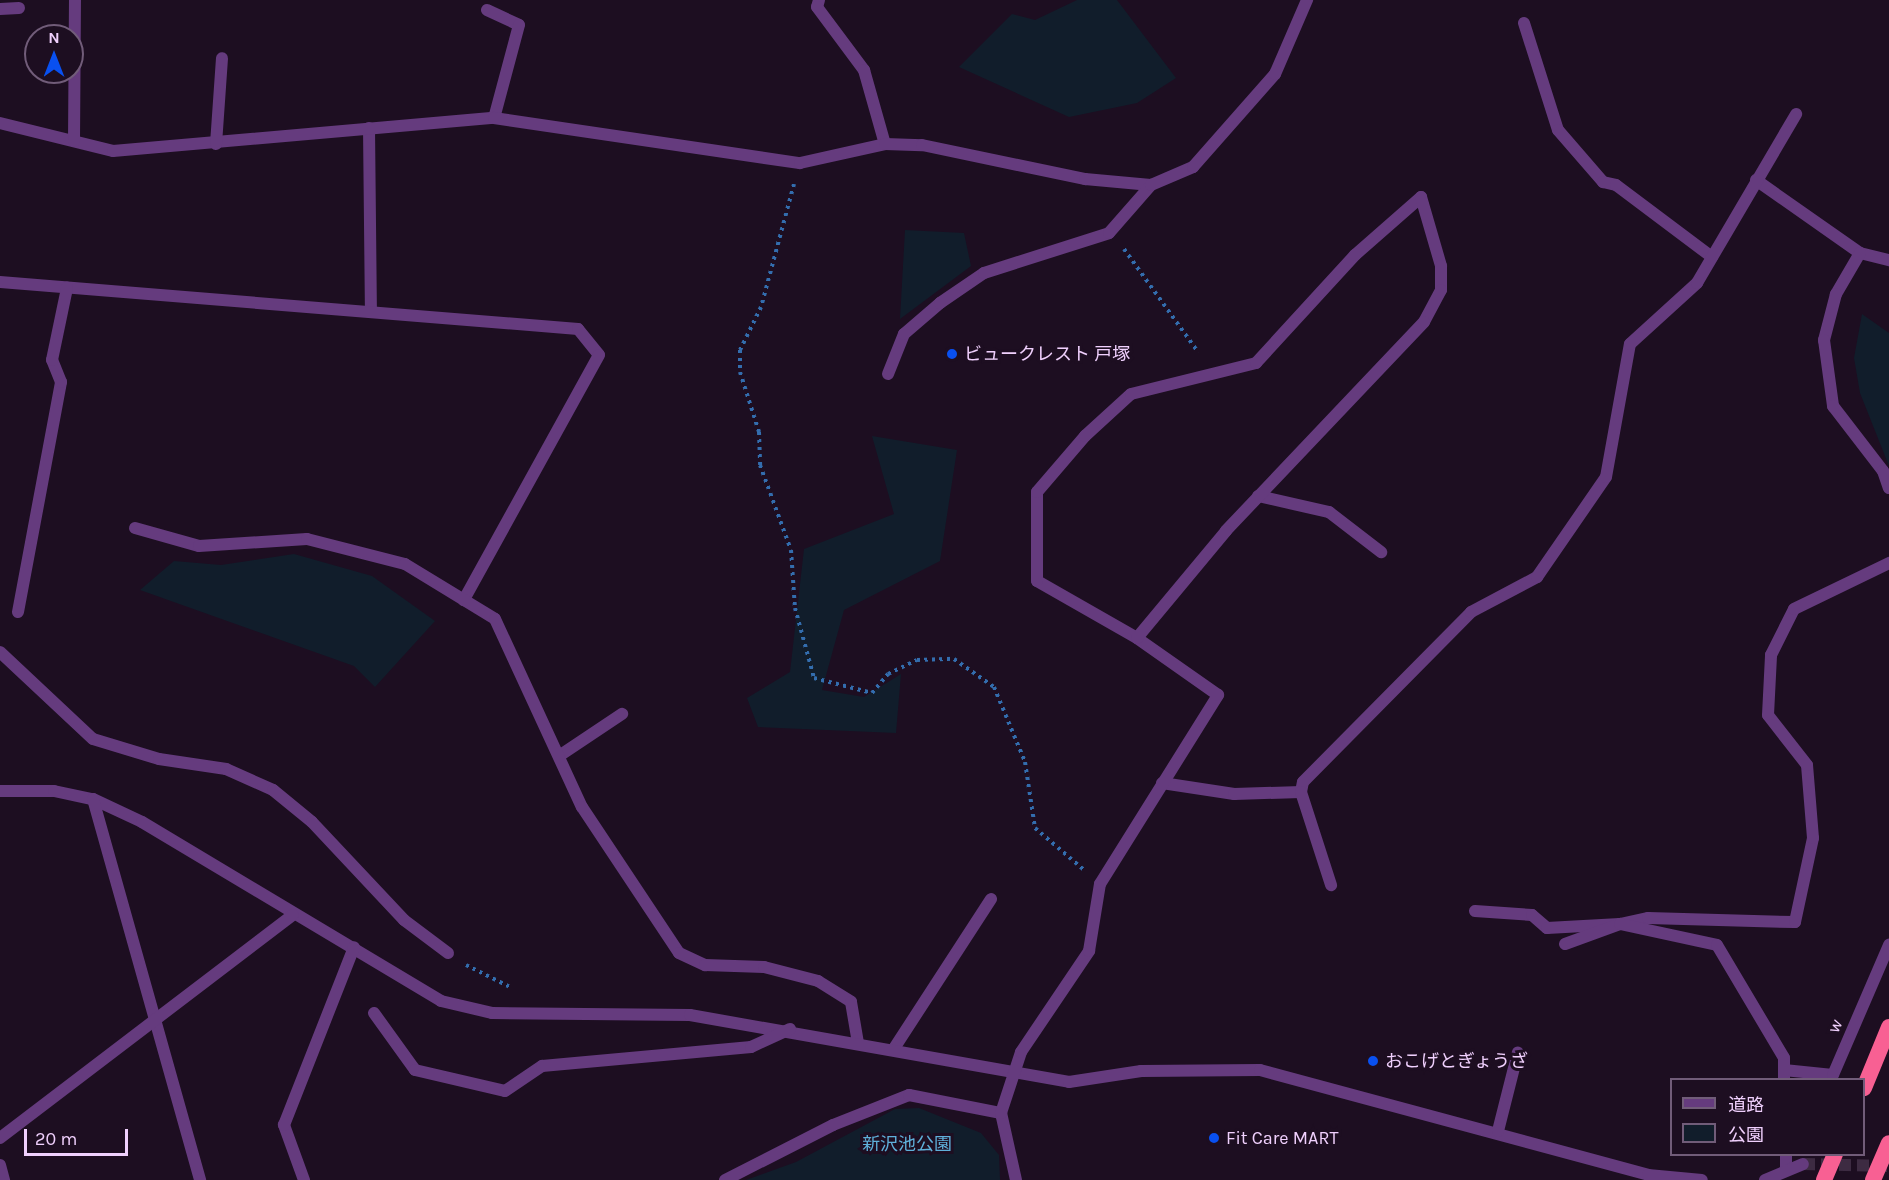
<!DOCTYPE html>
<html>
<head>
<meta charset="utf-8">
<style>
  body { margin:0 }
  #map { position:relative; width:1889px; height:1180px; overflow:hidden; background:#1d0e21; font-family:Karla,"Noto Sans JP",sans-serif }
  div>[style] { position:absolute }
  .green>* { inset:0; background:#111d2b }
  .minor-tunnel>* { height:12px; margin-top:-6px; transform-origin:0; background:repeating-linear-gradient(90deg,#3d2b42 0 12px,transparent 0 18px) }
  .path>* { height:4px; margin-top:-2px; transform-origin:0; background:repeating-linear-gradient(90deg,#336dae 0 3px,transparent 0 7.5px) }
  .service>* { height:12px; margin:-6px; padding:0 6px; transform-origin:6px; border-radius:6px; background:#653b7e }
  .minor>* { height:12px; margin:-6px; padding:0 6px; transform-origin:6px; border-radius:6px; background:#653b7e }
  .trunk>* { height:16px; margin:-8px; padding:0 8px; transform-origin:8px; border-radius:8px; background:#f86093 }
  .dots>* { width:16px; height:16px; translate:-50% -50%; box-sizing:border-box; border:3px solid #1d0e21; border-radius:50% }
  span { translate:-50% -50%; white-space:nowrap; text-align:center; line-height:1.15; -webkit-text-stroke:6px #1d0e21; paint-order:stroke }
  .poi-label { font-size:18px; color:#f0d0fd }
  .left { translate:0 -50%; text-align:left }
  .street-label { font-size:18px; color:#f0d0fd }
  .park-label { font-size:18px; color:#5fb0da }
  .legend { position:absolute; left:1670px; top:1078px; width:195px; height:78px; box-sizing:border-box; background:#1d0e21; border:2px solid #715c79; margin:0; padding:8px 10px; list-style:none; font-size:18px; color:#f0d0fd }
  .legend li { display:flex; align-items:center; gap:12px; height:30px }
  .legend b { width:30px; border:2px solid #715c79 }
  .north { position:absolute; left:24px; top:24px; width:60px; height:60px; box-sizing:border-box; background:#1d0e21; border:2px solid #715c79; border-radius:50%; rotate:0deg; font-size:16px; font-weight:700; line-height:24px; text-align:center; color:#f0d0fd }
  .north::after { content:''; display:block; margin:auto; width:21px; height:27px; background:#0950f0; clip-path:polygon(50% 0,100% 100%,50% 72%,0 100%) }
  .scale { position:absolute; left:24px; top:1129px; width:104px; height:27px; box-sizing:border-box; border:3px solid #f0d0fd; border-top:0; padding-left:8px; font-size:18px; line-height:21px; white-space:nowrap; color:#f0d0fd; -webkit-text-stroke:4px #1d0e21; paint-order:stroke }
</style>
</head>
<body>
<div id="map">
  <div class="green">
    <i style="clip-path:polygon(1077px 0,1117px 0,1176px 78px,1137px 103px,1069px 117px,959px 67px,1012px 14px,1035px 20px)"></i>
    <i style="clip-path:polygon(905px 230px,964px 233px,971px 266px,900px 319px)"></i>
    <i style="clip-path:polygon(1862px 314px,1889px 333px,1889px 466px,1860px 393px,1854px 358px)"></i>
    <i style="clip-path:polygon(872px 436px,957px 450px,940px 561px,844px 610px,822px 690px,864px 697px,901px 674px,896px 733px,758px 727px,747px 698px,790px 672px,804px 549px,894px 514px)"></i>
    <i style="clip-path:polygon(294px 554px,372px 576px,435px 621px,375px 687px,354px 666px,140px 590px,174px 561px,221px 565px)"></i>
    <i style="clip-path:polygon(919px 1108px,981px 1133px,999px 1155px,1000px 1180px,746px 1180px,796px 1162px,895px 1109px)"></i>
  </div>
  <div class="minor-tunnel">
    <i style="left:1803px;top:1164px;width:86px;rotate:1.3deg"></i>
  </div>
  <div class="path">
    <i style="left:794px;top:184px;width:127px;rotate:105deg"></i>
    <i style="left:761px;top:307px;width:48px;rotate:116deg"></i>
    <i style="left:740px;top:350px;width:22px;rotate:90deg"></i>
    <i style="left:740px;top:372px;width:63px;rotate:72.4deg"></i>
    <i style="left:759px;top:432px;width:33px;rotate:88deg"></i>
    <i style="left:760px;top:465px;width:90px;rotate:70deg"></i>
    <i style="left:791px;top:550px;width:58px;rotate:86.1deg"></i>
    <i style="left:795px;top:608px;width:73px;rotate:74.8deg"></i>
    <i style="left:814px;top:678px;width:60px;rotate:14.5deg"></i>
    <i style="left:872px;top:693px;width:25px;rotate:-50deg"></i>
    <i style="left:888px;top:674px;width:32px;rotate:-26deg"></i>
    <i style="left:917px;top:660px;width:37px;rotate:-2deg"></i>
    <i style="left:954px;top:659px;width:49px;rotate:35deg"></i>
    <i style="left:994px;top:687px;width:81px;rotate:67.5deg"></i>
    <i style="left:1025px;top:762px;width:67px;rotate:81.4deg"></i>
    <i style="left:1035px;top:828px;width:65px;rotate:40.6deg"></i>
    <i style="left:1124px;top:249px;width:127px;rotate:54.3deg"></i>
    <i style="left:466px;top:965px;width:49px;rotate:26.6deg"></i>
  </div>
  <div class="service">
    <i style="left:0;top:9px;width:19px;rotate:-3deg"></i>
    <i style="left:487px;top:10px;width:35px;rotate:25deg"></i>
    <i style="left:519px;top:25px;width:96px;rotate:105deg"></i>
    <i style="left:369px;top:128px;width:184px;rotate:89.4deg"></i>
    <i style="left:1258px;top:496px;width:73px;rotate:12.7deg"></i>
    <i style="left:1329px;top:512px;width:66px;rotate:37.6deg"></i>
    <i style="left:559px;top:756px;width:76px;rotate:-33.7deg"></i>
    <i style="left:1475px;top:911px;width:57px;rotate:4deg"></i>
    <i style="left:1532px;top:915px;width:20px;rotate:41deg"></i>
    <i style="left:1547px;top:928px;width:73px;rotate:-3.1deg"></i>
    <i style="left:893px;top:1050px;width:180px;rotate:-57deg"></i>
    <i style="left:1784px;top:1070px;width:49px;rotate:5.8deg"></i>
    <i style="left:1833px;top:1075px;width:142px;rotate:-66.7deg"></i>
  </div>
  <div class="minor">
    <i style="left:819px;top:0;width:7px;rotate:106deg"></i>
    <i style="left:817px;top:7px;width:79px;rotate:53.3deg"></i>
    <i style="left:864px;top:70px;width:77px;rotate:74.2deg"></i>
    <i style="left:1524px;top:23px;width:112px;rotate:72.4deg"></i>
    <i style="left:1558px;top:130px;width:69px;rotate:49.1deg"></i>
    <i style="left:1603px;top:182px;width:13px;rotate:13deg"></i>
    <i style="left:1616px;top:185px;width:120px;rotate:36.9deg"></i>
    <i style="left:0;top:123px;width:116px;rotate:13.9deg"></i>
    <i style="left:113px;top:151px;width:382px;rotate:-5deg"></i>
    <i style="left:494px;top:118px;width:309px;rotate:8.4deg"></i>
    <i style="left:800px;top:163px;width:87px;rotate:-12.6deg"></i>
    <i style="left:885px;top:144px;width:37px;rotate:2deg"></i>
    <i style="left:922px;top:145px;width:167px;rotate:11.8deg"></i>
    <i style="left:1085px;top:179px;width:66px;rotate:5.2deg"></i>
    <i style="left:74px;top:141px;width:141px;rotate:-89.6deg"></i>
    <i style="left:216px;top:144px;width:86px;rotate:-86deg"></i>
    <i style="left:1756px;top:180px;width:127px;rotate:35.1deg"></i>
    <i style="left:1860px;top:253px;width:30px;rotate:14deg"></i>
    <i style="left:1860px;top:253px;width:48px;rotate:120.3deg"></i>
    <i style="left:1836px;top:294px;width:48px;rotate:104.6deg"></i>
    <i style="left:1824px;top:340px;width:67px;rotate:82.2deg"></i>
    <i style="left:1833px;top:406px;width:82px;rotate:52.4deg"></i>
    <i style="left:1883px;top:471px;width:18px;rotate:71deg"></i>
    <i style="left:0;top:282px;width:580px;rotate:4.65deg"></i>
    <i style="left:578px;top:329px;width:33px;rotate:51deg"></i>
    <i style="left:599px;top:355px;width:280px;rotate:118.9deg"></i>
    <i style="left:888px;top:374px;width:43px;rotate:-68.2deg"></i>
    <i style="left:904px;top:334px;width:48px;rotate:-40.7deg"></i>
    <i style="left:940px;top:303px;width:53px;rotate:-34.3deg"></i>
    <i style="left:984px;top:273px;width:131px;rotate:-17.7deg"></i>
    <i style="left:1109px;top:233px;width:64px;rotate:-48.8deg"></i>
    <i style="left:1151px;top:185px;width:46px;rotate:-23.2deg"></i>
    <i style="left:1193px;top:167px;width:124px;rotate:-48.6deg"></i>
    <i style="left:1275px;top:74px;width:81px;rotate:-66.6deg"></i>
    <i style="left:135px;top:528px;width:66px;rotate:15.7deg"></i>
    <i style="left:199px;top:546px;width:108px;rotate:-3.7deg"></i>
    <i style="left:307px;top:539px;width:101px;rotate:14.3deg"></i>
    <i style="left:405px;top:564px;width:105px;rotate:31.4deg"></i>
    <i style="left:495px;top:619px;width:207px;rotate:65.2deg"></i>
    <i style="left:582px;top:807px;width:175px;rotate:56.4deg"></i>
    <i style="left:679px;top:953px;width:29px;rotate:25deg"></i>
    <i style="left:705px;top:965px;width:59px;rotate:1.9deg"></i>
    <i style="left:764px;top:967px;width:56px;rotate:14.5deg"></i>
    <i style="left:818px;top:981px;width:39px;rotate:32deg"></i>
    <i style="left:851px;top:1002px;width:42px;rotate:80.3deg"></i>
    <i style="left:18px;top:612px;width:234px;rotate:-79.4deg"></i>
    <i style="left:61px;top:382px;width:24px;rotate:-112deg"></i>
    <i style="left:52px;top:360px;width:74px;rotate:-78.2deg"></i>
    <i style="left:0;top:652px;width:127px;rotate:43.1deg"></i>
    <i style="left:93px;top:739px;width:69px;rotate:16.9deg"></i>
    <i style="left:159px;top:759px;width:68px;rotate:8.5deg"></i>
    <i style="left:226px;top:769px;width:51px;rotate:24.1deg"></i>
    <i style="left:273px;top:790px;width:50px;rotate:39.4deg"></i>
    <i style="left:312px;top:822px;width:134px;rotate:46.8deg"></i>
    <i style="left:404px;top:920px;width:55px;rotate:36.9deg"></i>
    <i style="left:1162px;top:783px;width:73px;rotate:8.7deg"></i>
    <i style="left:1234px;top:794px;width:67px;rotate:-1.7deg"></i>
    <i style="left:1301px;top:792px;width:10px;rotate:-79deg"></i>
    <i style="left:1303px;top:782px;width:239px;rotate:-45.3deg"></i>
    <i style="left:1471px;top:612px;width:75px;rotate:-27.9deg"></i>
    <i style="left:1537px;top:577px;width:121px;rotate:-55.4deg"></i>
    <i style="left:1606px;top:477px;width:135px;rotate:-79.8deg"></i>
    <i style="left:1630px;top:344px;width:91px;rotate:-42.3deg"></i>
    <i style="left:1697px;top:283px;width:196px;rotate:-59.6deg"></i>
    <i style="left:0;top:791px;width:54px"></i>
    <i style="left:54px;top:791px;width:40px;rotate:12deg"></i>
    <i style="left:93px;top:799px;width:54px;rotate:25.1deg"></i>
    <i style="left:142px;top:822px;width:348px;rotate:30.9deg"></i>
    <i style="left:441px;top:1001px;width:52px;rotate:13.2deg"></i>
    <i style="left:492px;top:1013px;width:198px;rotate:0.6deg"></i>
    <i style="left:690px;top:1015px;width:385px;rotate:10deg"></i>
    <i style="left:1069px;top:1082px;width:73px;rotate:-8.7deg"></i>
    <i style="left:1141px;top:1071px;width:119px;rotate:-0.5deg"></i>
    <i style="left:1260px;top:1070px;width:402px;rotate:15.1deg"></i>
    <i style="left:1648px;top:1175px;width:54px;rotate:5.3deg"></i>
    <i style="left:1301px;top:792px;width:98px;rotate:72.1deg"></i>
    <i style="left:93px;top:799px;width:396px;rotate:74.3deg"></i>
    <i style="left:1620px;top:924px;width:29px;rotate:-12deg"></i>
    <i style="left:1648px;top:918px;width:147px;rotate:1.6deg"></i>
    <i style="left:1795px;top:922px;width:86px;rotate:-77.9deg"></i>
    <i style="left:1813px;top:838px;width:73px;rotate:-94.7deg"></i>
    <i style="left:1807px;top:765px;width:63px;rotate:-128deg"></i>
    <i style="left:1768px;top:715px;width:60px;rotate:-87.1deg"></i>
    <i style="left:1771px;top:655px;width:51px;rotate:-63.4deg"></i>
    <i style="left:1794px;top:609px;width:106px;rotate:-25.8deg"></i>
    <i style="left:1565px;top:944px;width:59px;rotate:-20deg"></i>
    <i style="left:1620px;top:924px;width:99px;rotate:12.2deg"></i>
    <i style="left:1717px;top:945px;width:131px;rotate:59.3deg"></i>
    <i style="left:1784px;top:1058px;width:22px;rotate:90deg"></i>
    <i style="left:374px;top:1013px;width:70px;rotate:54.3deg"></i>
    <i style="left:415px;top:1070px;width:92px;rotate:13.1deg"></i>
    <i style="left:505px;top:1091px;width:45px;rotate:-34deg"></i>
    <i style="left:542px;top:1066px;width:210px;rotate:-5.2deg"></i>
    <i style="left:751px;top:1047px;width:43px;rotate:-24.8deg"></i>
    <i style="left:1498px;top:1131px;width:81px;rotate:-75.8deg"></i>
    <i style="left:0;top:1138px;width:368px;rotate:-37.3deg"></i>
    <i style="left:1786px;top:1154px;width:16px;rotate:90deg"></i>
    <i style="left:0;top:1165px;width:16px;rotate:75deg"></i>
    <i style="left:304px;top:1180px;width:59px;rotate:-110deg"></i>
    <i style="left:284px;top:1125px;width:191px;rotate:-68.5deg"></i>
    <i style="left:725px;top:1180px;width:121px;rotate:-27deg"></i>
    <i style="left:833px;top:1125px;width:82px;rotate:-21.5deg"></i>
    <i style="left:909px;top:1095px;width:94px;rotate:11.1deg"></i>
    <i style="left:1016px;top:1180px;width:69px;rotate:-102.6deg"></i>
    <i style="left:1001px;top:1113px;width:64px;rotate:-71.8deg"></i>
    <i style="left:1021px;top:1052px;width:122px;rotate:-56deg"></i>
    <i style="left:1089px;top:951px;width:68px;rotate:-80.7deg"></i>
    <i style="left:1100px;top:884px;width:223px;rotate:-58deg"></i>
    <i style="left:1218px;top:695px;width:99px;rotate:-144.9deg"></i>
    <i style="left:1137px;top:638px;width:115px;rotate:-150.3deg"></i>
    <i style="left:1037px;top:581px;width:89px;rotate:-90deg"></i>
    <i style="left:1037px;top:492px;width:74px;rotate:-49.4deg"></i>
    <i style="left:1085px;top:436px;width:62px;rotate:-42.4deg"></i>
    <i style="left:1131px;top:394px;width:129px;rotate:-13.9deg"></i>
    <i style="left:1256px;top:363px;width:147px;rotate:-47.5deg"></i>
    <i style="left:1355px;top:255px;width:88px;rotate:-41.3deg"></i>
    <i style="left:1421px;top:197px;width:72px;rotate:73.8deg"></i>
    <i style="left:1441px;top:266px;width:24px;rotate:90deg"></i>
    <i style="left:1441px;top:290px;width:36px;rotate:118deg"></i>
    <i style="left:1424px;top:322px;width:288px;rotate:133.5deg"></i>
    <i style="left:1226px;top:531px;width:139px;rotate:129.8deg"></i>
    <i style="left:1765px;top:1180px;width:41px;rotate:-22.8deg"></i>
  </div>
  <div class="trunk">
    <i style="left:1864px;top:1088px;width:66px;rotate:-67.7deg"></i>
    <i style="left:1824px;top:1180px;width:28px;rotate:-67deg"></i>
    <i style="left:1873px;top:1180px;width:40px;rotate:-66.6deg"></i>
  </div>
  <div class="dots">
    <i style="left:952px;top:354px;background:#0950f0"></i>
    <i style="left:1373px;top:1061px;background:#0950f0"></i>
    <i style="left:1214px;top:1138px;background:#0950f0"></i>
  </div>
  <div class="poi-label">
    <span class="left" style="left:964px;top:354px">ビュークレスト 戸塚</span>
    <span class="left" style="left:1385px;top:1061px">おこげとぎょうざ</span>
    <span class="left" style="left:1226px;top:1138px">Fit Care MART</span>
  </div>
  <div class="street-label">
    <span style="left:1835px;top:1026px;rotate:-67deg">w</span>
  </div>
  <div class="park-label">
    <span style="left:907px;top:1144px">新沢池公園</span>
  </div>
  <ul class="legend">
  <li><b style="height:8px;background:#653b7e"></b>道路</li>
  <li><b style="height:16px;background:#111d2b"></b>公園</li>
  </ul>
  <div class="north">N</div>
  <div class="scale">20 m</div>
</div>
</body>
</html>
